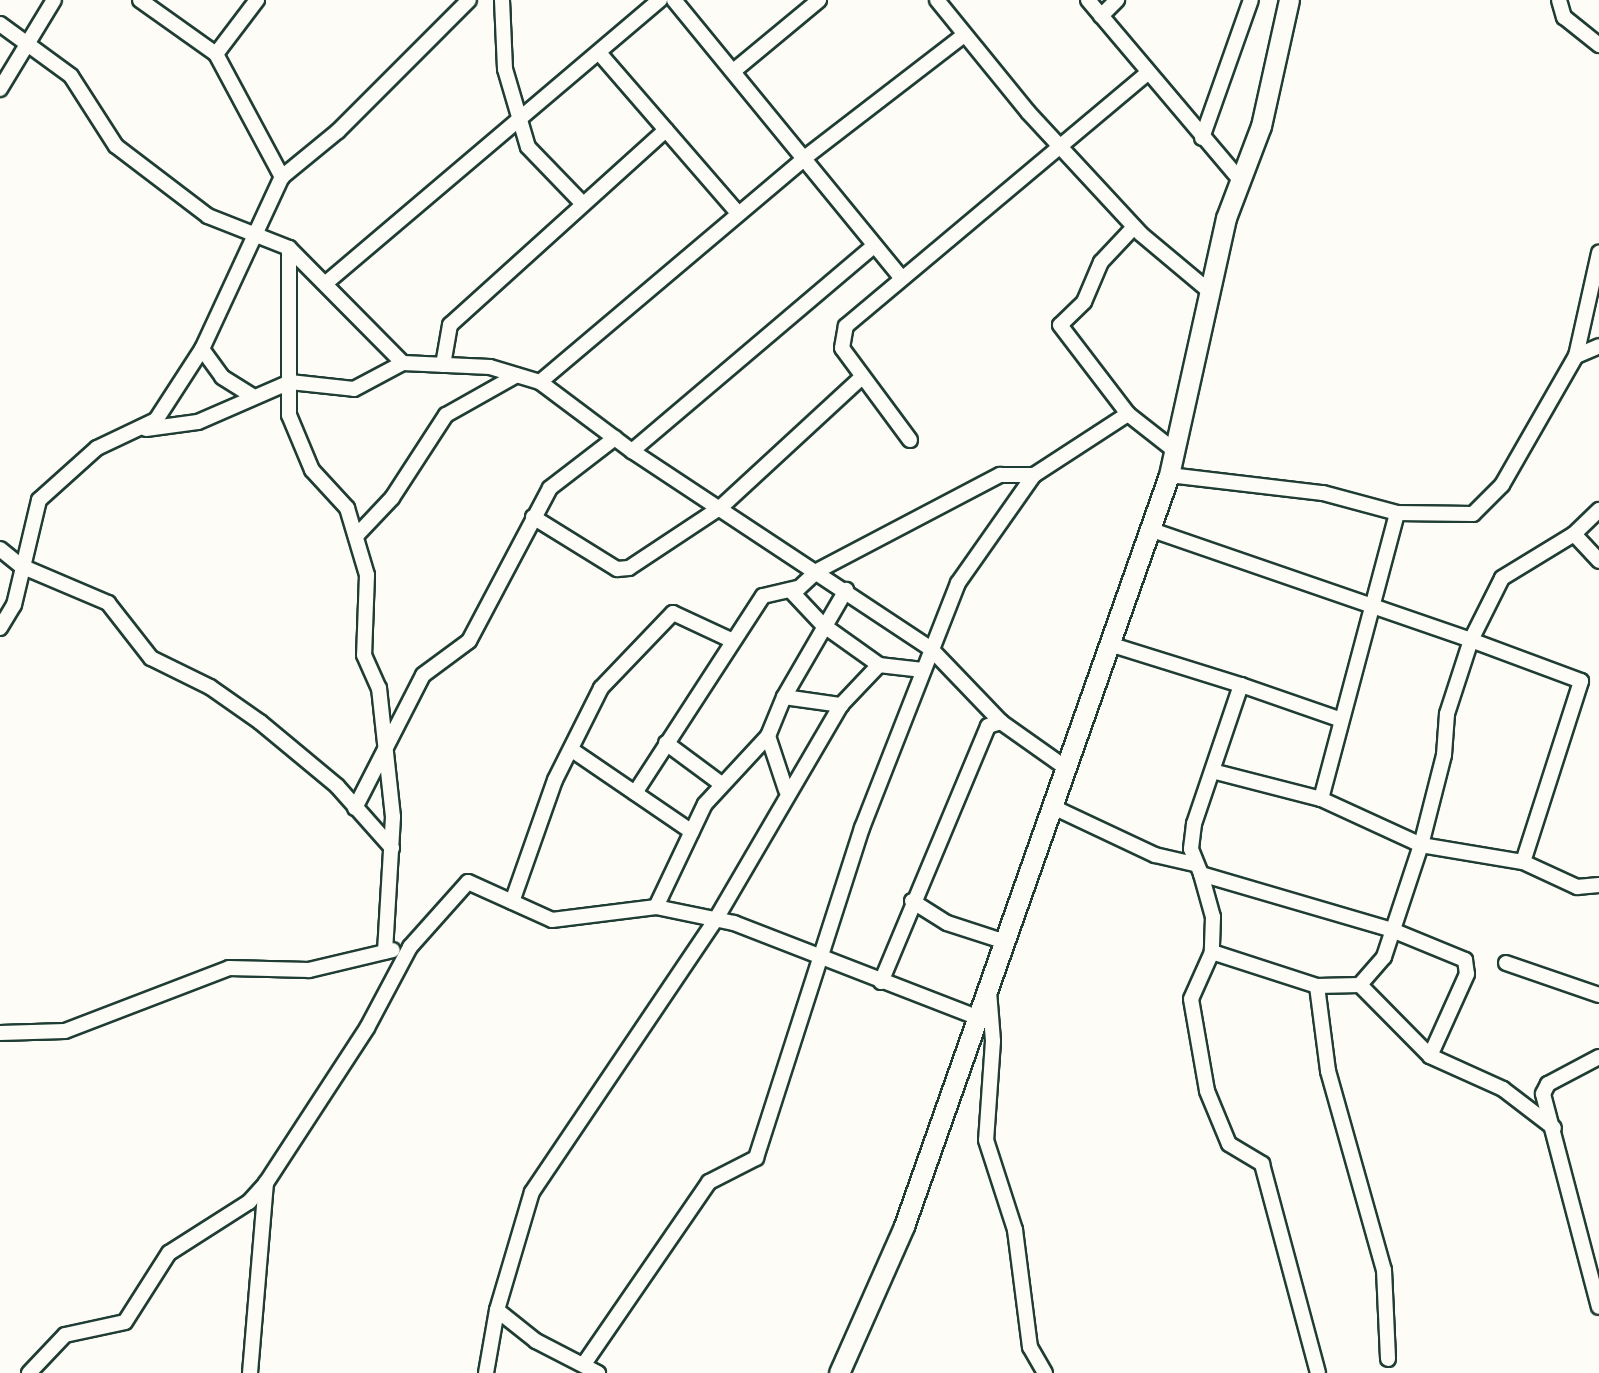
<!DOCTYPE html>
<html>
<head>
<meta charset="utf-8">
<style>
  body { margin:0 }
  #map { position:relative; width:1599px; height:1373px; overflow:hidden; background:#fdfcf7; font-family:"Architects Daughter",sans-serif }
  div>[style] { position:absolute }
  .roads { filter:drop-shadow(2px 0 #1f3d34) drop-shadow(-2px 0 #1f3d34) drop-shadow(0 2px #1f3d34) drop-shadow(0 -2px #1f3d34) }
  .street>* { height:14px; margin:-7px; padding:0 7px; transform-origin:7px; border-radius:7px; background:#fdfcf7 }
  .secondary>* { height:19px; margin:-9.5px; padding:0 9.5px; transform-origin:9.5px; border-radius:9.5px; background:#fdfcf7 }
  span { translate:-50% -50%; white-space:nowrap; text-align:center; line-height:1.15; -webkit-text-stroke:6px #fdfcf7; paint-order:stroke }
</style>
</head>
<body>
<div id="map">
  <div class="roads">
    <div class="street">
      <i style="left:140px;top:0;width:93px;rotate:35.4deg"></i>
      <i style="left:216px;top:54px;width:140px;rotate:61.8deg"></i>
      <i style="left:502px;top:0;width:69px;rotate:87.5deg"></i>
      <i style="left:505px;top:69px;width:81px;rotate:73.6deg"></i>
      <i style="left:528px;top:147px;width:79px;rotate:46deg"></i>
      <i style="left:674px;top:0;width:357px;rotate:50.7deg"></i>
      <i style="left:937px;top:0;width:144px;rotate:50.9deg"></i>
      <i style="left:1028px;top:112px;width:166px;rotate:47.2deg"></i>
      <i style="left:1141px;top:234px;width:87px;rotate:39.9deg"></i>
      <i style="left:1088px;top:0;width:236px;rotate:49.8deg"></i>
      <i style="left:1559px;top:0;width:18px;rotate:74deg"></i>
      <i style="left:1564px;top:17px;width:45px;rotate:38.7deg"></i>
      <i style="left:1101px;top:16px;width:23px;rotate:-45deg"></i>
      <i style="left:0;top:24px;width:88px;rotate:36.2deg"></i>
      <i style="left:71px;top:76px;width:83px;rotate:57.3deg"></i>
      <i style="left:116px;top:146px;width:116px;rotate:37.3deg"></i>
      <i style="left:208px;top:216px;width:87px;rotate:21.6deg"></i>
      <i style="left:289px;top:248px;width:162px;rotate:45.3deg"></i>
      <i style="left:403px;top:363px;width:87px;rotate:2.6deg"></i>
      <i style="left:490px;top:367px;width:52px;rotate:16.7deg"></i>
      <i style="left:540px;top:382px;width:115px;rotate:36.9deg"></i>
      <i style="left:632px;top:451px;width:359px;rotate:33.5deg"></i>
      <i style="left:931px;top:649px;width:101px;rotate:46.2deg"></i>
      <i style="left:216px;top:54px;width:68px;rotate:-52.8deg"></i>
      <i style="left:601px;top:55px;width:209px;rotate:49.1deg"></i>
      <i style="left:736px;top:69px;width:108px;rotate:-39.7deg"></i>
      <i style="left:0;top:89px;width:104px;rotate:-58.8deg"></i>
      <i style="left:1202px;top:138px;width:146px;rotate:-70.5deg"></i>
      <i style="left:1134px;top:227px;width:48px;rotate:133.3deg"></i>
      <i style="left:1101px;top:262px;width:43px;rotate:113deg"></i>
      <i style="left:1084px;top:302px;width:33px;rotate:136deg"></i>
      <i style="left:1060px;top:325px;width:112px;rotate:52.6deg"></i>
      <i style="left:1128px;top:414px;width:60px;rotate:38.2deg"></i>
      <i style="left:289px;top:248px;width:167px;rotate:90deg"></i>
      <i style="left:289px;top:415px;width:60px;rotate:67.3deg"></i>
      <i style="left:312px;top:470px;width:52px;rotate:47.4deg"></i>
      <i style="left:347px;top:508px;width:70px;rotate:73.4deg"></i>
      <i style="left:367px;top:575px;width:80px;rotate:92.1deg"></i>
      <i style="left:364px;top:655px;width:36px;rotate:66deg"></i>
      <i style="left:379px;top:688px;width:130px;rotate:83.8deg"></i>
      <i style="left:393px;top:817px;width:135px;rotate:93.4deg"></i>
      <i style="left:326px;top:283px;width:438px;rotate:-40.3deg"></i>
      <i style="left:202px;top:349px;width:34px;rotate:54deg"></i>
      <i style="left:222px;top:377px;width:34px;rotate:32deg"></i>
      <i style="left:1576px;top:356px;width:25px;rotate:-23deg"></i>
      <i style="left:443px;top:365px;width:41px;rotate:-80.1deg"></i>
      <i style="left:450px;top:325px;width:291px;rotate:-42.1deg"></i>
      <i style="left:540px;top:382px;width:350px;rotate:-40.2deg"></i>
      <i style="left:807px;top:156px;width:197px;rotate:-37.6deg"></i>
      <i style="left:146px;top:429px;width:52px;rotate:-7.7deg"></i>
      <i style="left:198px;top:422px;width:100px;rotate:-23.5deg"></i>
      <i style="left:290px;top:382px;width:64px;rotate:6.2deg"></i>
      <i style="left:354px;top:389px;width:55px;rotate:-28deg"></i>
      <i style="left:910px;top:440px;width:114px;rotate:-126.5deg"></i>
      <i style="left:842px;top:348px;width:22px;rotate:-80deg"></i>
      <i style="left:846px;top:326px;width:394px;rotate:-40deg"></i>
      <i style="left:632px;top:451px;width:317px;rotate:-40.3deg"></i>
      <i style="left:1169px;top:475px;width:155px;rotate:6.7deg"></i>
      <i style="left:1323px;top:493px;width:77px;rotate:15.1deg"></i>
      <i style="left:1397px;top:513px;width:76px;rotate:0.8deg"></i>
      <i style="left:1473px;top:514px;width:41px;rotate:-45deg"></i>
      <i style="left:1502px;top:485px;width:149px;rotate:-60.2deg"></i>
      <i style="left:1576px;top:356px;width:106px;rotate:-77.4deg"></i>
      <i style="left:533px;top:517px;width:99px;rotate:31.8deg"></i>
      <i style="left:617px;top:569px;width:12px;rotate:-5deg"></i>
      <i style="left:629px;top:568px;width:110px;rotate:-33.5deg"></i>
      <i style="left:721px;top:507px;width:192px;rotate:-42.7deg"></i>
      <i style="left:1149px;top:529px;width:341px;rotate:19deg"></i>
      <i style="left:1471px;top:640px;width:69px;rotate:-63.4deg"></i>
      <i style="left:1502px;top:578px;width:84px;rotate:-31.4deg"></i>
      <i style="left:1574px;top:534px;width:35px;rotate:-44deg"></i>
      <i style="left:358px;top:534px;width:50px;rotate:-46.6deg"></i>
      <i style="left:392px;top:498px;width:99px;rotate:-57deg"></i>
      <i style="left:446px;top:415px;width:81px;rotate:-29.4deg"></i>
      <i style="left:1574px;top:534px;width:37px;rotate:47deg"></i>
      <i style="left:0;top:549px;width:27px;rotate:39deg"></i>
      <i style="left:21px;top:566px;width:95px;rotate:23deg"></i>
      <i style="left:108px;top:603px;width:70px;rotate:52deg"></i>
      <i style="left:151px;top:658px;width:66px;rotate:26.2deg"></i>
      <i style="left:210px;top:687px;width:61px;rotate:35deg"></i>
      <i style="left:260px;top:722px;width:100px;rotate:39.7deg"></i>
      <i style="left:337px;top:786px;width:83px;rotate:48.4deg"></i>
      <i style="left:790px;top:590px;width:48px;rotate:46.7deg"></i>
      <i style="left:823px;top:625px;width:69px;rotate:35.5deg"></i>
      <i style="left:0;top:628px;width:27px;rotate:-59deg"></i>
      <i style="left:14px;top:605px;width:108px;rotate:-76.6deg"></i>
      <i style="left:39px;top:500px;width:78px;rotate:-41.9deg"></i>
      <i style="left:97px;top:448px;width:65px;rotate:-25.4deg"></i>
      <i style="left:156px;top:420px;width:85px;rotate:-57.1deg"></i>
      <i style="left:202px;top:349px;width:190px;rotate:-65.1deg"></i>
      <i style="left:282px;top:177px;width:72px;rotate:-39.4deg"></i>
      <i style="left:338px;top:131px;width:185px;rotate:-45deg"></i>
      <i style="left:1109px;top:644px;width:138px;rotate:17.3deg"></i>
      <i style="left:1241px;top:685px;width:147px;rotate:108.7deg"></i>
      <i style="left:1194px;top:824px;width:25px;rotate:97deg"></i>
      <i style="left:1191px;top:849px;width:27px;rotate:68deg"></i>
      <i style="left:1201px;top:874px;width:199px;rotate:16.3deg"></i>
      <i style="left:1392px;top:930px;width:79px;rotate:22.3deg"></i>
      <i style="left:1465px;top:960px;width:14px;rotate:82deg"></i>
      <i style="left:1467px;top:974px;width:90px;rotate:114.3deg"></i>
      <i style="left:1241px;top:685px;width:104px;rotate:19.1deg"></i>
      <i style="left:784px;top:697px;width:124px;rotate:-59.9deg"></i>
      <i style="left:768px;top:736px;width:57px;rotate:71.6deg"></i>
      <i style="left:666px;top:743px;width:67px;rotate:36.5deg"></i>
      <i style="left:572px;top:750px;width:145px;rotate:34.3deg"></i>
      <i style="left:1216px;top:772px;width:108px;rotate:14.4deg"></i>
      <i style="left:1321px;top:799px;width:110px;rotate:24.7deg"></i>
      <i style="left:1421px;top:845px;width:118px;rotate:108.3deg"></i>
      <i style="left:1384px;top:957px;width:37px;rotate:131deg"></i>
      <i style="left:1360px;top:985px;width:100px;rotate:45.4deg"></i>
      <i style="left:1430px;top:1056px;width:80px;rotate:24.3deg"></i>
      <i style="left:1503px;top:1089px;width:64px;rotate:37.4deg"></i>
      <i style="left:635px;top:793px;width:235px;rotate:-57deg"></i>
      <i style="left:763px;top:596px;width:37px;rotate:-13deg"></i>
      <i style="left:799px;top:588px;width:25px;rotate:-43deg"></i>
      <i style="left:817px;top:571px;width:207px;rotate:-27.7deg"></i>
      <i style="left:1000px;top:475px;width:34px"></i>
      <i style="left:1321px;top:799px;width:296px;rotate:-75.1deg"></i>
      <i style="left:1053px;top:807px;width:113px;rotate:25.2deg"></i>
      <i style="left:1155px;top:855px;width:39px;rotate:13deg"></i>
      <i style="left:355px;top:808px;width:149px;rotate:-62.9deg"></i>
      <i style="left:423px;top:675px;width:57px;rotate:-36.5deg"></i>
      <i style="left:469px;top:641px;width:173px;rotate:-62.1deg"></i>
      <i style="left:550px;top:488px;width:82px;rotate:-37.6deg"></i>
      <i style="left:1523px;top:862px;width:190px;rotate:-72.2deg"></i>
      <i style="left:1581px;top:681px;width:117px;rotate:-159.6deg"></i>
      <i style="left:1471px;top:640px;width:78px;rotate:108deg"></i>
      <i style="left:1447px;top:714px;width:41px;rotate:94.2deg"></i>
      <i style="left:1444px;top:755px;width:93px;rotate:104.3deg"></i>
      <i style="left:1421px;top:845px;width:103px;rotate:9.5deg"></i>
      <i style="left:1523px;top:862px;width:60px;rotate:24.8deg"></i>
      <i style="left:1577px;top:887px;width:22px;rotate:-5deg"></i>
      <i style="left:1201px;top:874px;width:45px;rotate:74.4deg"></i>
      <i style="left:1213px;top:917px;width:35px;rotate:92deg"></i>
      <i style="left:1212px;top:952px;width:51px;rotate:114.1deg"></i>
      <i style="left:1191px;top:999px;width:93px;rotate:80.1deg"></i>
      <i style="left:1207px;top:1091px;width:57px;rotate:67.5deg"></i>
      <i style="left:1229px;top:1144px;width:39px;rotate:31deg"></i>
      <i style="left:1262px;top:1164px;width:216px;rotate:75deg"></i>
      <i style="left:912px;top:901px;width:41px;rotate:32.2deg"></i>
      <i style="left:947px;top:923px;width:62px;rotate:17.9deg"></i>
      <i style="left:512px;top:902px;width:129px;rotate:-70.6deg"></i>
      <i style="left:555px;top:780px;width:103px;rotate:-63.4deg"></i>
      <i style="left:601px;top:688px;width:104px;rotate:-46.2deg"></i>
      <i style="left:673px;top:613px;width:66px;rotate:25deg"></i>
      <i style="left:656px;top:907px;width:114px;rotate:-64.6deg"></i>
      <i style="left:705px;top:804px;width:93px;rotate:-47.2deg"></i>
      <i style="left:768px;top:736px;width:42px;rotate:-67.7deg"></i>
      <i style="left:784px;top:697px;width:58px;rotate:8deg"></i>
      <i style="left:1212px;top:952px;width:110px;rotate:17.9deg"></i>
      <i style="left:1317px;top:986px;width:43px;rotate:-1.3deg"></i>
      <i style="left:1506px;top:963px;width:98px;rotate:19deg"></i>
      <i style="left:881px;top:982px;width:277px;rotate:-67.3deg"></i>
      <i style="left:988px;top:726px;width:14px;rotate:-17deg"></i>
      <i style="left:1001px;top:722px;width:80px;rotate:35.3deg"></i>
      <i style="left:1317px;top:986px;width:86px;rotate:82.6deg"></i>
      <i style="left:1328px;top:1071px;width:207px;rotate:74.3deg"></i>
      <i style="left:1384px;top:1270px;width:89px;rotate:87.4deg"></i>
      <i style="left:989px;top:991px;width:50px;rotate:85.4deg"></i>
      <i style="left:993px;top:1041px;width:99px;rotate:94deg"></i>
      <i style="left:986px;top:1140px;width:95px;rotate:72.1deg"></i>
      <i style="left:1015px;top:1230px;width:118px;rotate:82.7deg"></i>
      <i style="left:1030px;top:1347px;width:30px;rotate:60deg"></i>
      <i style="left:0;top:1033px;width:65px;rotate:-1.8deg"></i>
      <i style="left:65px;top:1031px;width:176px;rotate:-21deg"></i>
      <i style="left:229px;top:968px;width:80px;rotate:1.4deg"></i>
      <i style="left:309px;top:970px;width:86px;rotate:-13.4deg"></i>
      <i style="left:1599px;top:1057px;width:58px;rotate:152.1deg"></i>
      <i style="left:1548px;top:1084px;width:11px;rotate:117deg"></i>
      <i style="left:1543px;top:1094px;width:220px;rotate:75.3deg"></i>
      <i style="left:497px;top:1310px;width:50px;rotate:38.5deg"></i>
      <i style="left:536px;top:1341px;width:70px;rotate:27.3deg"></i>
      <i style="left:584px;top:1364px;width:221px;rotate:-55.5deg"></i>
      <i style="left:709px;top:1182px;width:53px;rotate:-27.1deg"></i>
      <i style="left:756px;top:1158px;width:347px;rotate:-72.2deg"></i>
      <i style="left:862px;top:828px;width:263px;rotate:-68.6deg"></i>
      <i style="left:958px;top:583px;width:132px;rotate:-54.9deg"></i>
      <i style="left:1034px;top:475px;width:112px;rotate:-33deg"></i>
      <i style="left:29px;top:1373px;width:52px;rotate:-46.5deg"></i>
      <i style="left:65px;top:1335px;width:61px;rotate:-12.2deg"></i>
      <i style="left:125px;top:1322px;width:82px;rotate:-57.5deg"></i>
      <i style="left:169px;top:1253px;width:95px;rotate:-32.5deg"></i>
      <i style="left:249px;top:1202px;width:25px;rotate:-48deg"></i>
      <i style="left:266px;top:1183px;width:185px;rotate:-56.9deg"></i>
      <i style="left:367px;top:1028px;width:92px;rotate:-62deg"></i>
      <i style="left:410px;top:947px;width:87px;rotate:-48.3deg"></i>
      <i style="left:468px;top:882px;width:92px;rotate:24.3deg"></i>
      <i style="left:552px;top:920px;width:105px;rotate:-7.1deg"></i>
      <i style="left:656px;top:907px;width:80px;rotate:11.6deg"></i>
      <i style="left:734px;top:923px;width:263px;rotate:21.2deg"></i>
      <i style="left:250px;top:1373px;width:191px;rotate:-85.2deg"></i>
      <i style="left:486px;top:1373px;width:64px;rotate:-80.1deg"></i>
      <i style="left:497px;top:1310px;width:123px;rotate:-73.5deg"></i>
      <i style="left:532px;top:1192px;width:329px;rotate:-56deg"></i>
      <i style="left:716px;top:919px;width:248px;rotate:-59.7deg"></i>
      <i style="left:841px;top:705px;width:55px;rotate:-46.5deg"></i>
      <i style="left:879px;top:665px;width:44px;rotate:6.5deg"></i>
    </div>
    <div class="secondary">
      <i style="left:839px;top:1373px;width:161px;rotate:-66.1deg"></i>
      <i style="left:904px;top:1226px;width:796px;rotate:-70.56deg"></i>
      <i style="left:1169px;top:475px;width:263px;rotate:-77.5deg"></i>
      <i style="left:1226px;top:218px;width:98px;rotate:-69.2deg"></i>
      <i style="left:1261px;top:126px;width:129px;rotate:-77.5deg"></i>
    </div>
  </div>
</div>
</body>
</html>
